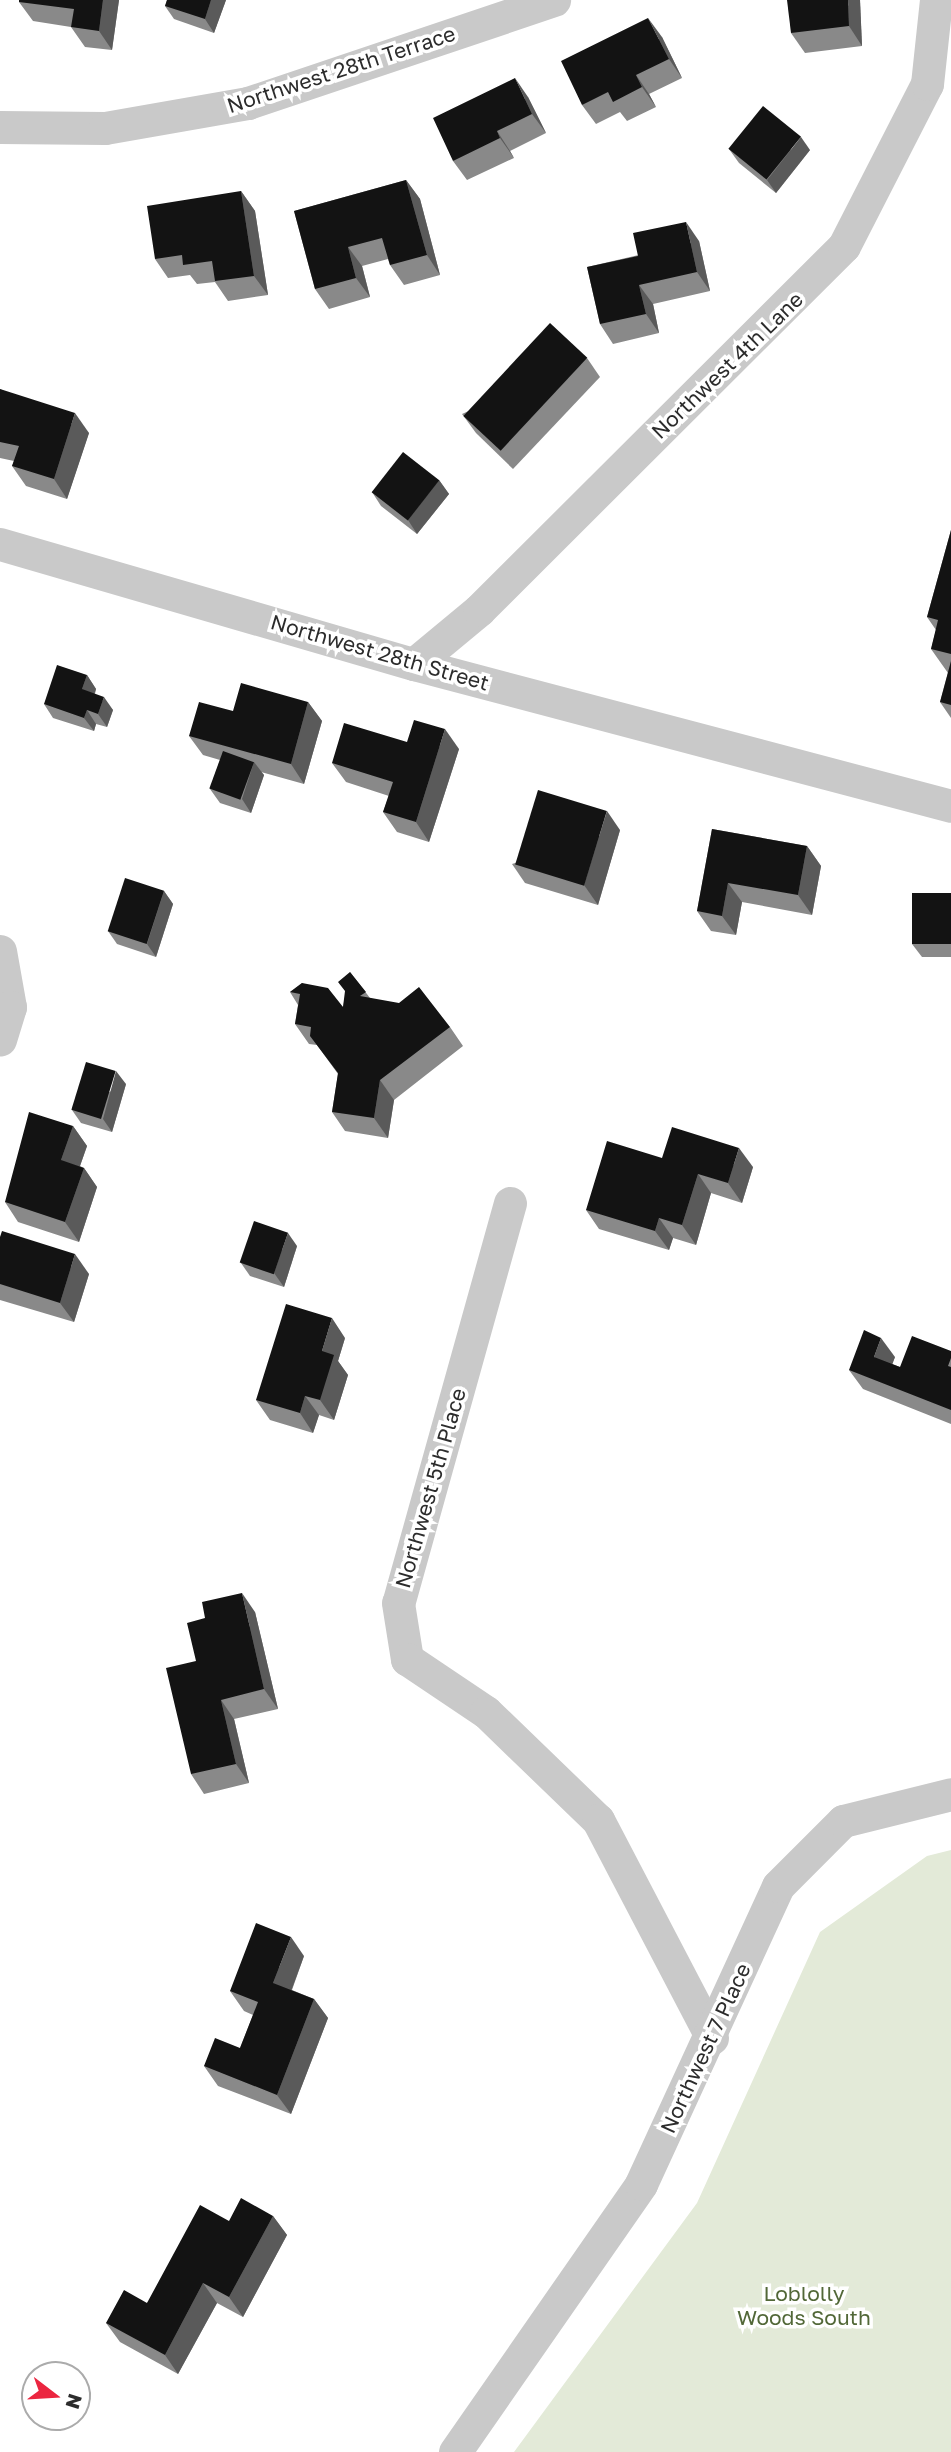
<!DOCTYPE html>
<html>
<head>
<meta charset="utf-8">
<style>
  body { margin:0 }
  #map { position:relative; width:951px; height:2452px; overflow:hidden; background:#fff; font-family:"Golos Text",sans-serif }
  div>[style] { position:absolute }
  .green>* { inset:0; background:#e3ead8 }
  .minor>* { height:33px; margin:-16.5px; padding:0 16.5px; transform-origin:16.5px; border-radius:16.5px; background:#c9c9c9 }
  .wall>* { inset:0; background:#898989 }
  .shaded-wall>* { inset:0; background:#5a5a5a }
  .building>* { inset:0; background:#131313; transform-origin:0 0 }
  span { translate:-50% -50%; white-space:nowrap; text-align:center; line-height:1.15; -webkit-text-stroke:7px #fff; paint-order:stroke }
  .street-label { font-size:21px; color:#2c2c2c }
  .park-label { font-size:21px; color:#526838 }
  .north { position:absolute; left:21px; top:2361px; width:70px; height:70px; box-sizing:border-box; background:#fff; border:2px solid #ababab; border-radius:50%; rotate:107deg; font-size:19px; font-weight:700; line-height:28px; text-align:center; color:#2c2c2c }
  .north::after { content:''; display:block; margin:auto; width:24px; height:32px; background:#eb2640; clip-path:polygon(50% 0,100% 100%,50% 72%,0 100%) }
</style>
</head>
<body>
<div id="map">
  <div class="green">
    <i style="clip-path:polygon(951px 1850px,951px 2452px,514px 2452px,697px 2203px,820px 1932px,927px 1856px)"></i>
  </div>
  <div class="minor">
    <i style="left:0;top:127px;width:105px;rotate:0.5deg"></i>
    <i style="left:105px;top:128px;width:145px;rotate:-9.9deg"></i>
    <i style="left:248px;top:103px;width:323px;rotate:-18.6deg"></i>
    <i style="left:0;top:544px;width:431px;rotate:16.2deg"></i>
    <i style="left:414px;top:664px;width:555px;rotate:14.81deg"></i>
    <i style="left:414px;top:664px;width:85px;rotate:-39.7deg"></i>
    <i style="left:479px;top:610px;width:515px;rotate:-44.92deg"></i>
    <i style="left:844px;top:246px;width:182px;rotate:-62.9deg"></i>
    <i style="left:927px;top:84px;width:84px;rotate:-83.9deg"></i>
    <i style="left:0;top:951px;width:57px;rotate:79.9deg"></i>
    <i style="left:10px;top:1007px;width:34px;rotate:107deg"></i>
    <i style="left:510px;top:1203px;width:415px;rotate:105.6deg"></i>
    <i style="left:398px;top:1603px;width:57px;rotate:80.9deg"></i>
    <i style="left:407px;top:1659px;width:95px;rotate:33.9deg"></i>
    <i style="left:486px;top:1712px;width:156px;rotate:44deg"></i>
    <i style="left:598px;top:1820px;width:246px;rotate:62.4deg"></i>
    <i style="left:455px;top:2452px;width:326px;rotate:-55.2deg"></i>
    <i style="left:641px;top:2184px;width:328px;rotate:-65.3deg"></i>
    <i style="left:778px;top:1886px;width:92px;rotate:-45deg"></i>
    <i style="left:843px;top:1821px;width:111px;rotate:-14deg"></i>
  </div>
  <div class="wall">
    <i style="clip-path:polygon(119px 0,112px 50px,85px 47px,71px 27px,33px 21px,19px 2px)"></i>
    <i style="clip-path:polygon(167px 0,226px 0,214px 33px,174px 19px,165px 6px)"></i>
    <i style="clip-path:polygon(860px 0,862px 46px,805px 53px,791px 33px)"></i>
    <i style="clip-path:polygon(662px 37px,682px 78px,649px 94px,656px 107px,627px 121px,620px 112px,596px 124px,582px 105px)"></i>
    <i style="clip-path:polygon(528px 97px,546px 133px,510px 151px,514px 158px,467px 180px,453px 161px)"></i>
    <i style="clip-path:polygon(729px 149px,810px 150px,776px 193px,739px 163px)"></i>
    <i style="clip-path:polygon(406px 180px,420px 199px,440px 275px,404px 285px,390px 265px,388px 259px,362px 266px,370px 297px,329px 309px,315px 289px,294px 211px)"></i>
    <i style="clip-path:polygon(241px 191px,255px 211px,268px 295px,228px 301px,215px 282px,197px 284px,190px 275px,168px 278px,155px 259px)"></i>
    <i style="clip-path:polygon(699px 241px,710px 291px,653px 304px,659px 333px,613px 344px,600px 324px,587px 267px)"></i>
    <i style="clip-path:polygon(587px 358px,600px 377px,513px 469px,476px 433px,462px 414px)"></i>
    <i style="clip-path:polygon(0 389px,89px 433px,67px 499px,26px 486px,12px 466px,14px 461px,0 458px)"></i>
    <i style="clip-path:polygon(439px 480px,449px 494px,417px 534px,381px 506px,372px 492px)"></i>
    <i style="clip-path:polygon(951px 530px,951px 718px,940px 702px,948px 673px,931px 649px,936px 630px,927px 617px)"></i>
    <i style="clip-path:polygon(87px 675px,96px 689px,95px 694px,113px 710px,107px 727px,96px 724px,94px 731px,53px 718px,44px 704px)"></i>
    <i style="clip-path:polygon(308px 702px,322px 721px,304px 784px,261px 772px,264px 775px,251px 813px,220px 803px,210px 789px,220px 760px,203px 755px,189px 736px,233px 711px)"></i>
    <i style="clip-path:polygon(407px 742px,459px 749px,429px 842px,397px 832px,383px 812px,389px 796px,346px 782px,332px 763px)"></i>
    <i style="clip-path:polygon(712px 829px,807px 846px,821px 866px,812px 915px,742px 902px,736px 935px,711px 931px,697px 911px)"></i>
    <i style="clip-path:polygon(620px 830px,598px 905px,525px 883px,512px 864px)"></i>
    <i style="clip-path:polygon(164px 891px,173px 904px,156px 957px,117px 944px,108px 931px)"></i>
    <i style="clip-path:polygon(951px 893px,951px 957px,922px 957px,912px 944px)"></i>
    <i style="clip-path:polygon(350px 972px,370px 998px,450px 1027px,463px 1046px,394px 1100px,388px 1138px,345px 1131px,332px 1112px,338px 1074px,317px 1045px,309px 1044px,295px 1024px,298px 1005px,290px 992px,302px 983px,343px 1007px)"></i>
    <i style="clip-path:polygon(126px 1084px,112px 1132px,81px 1123px,72px 1110px)"></i>
    <i style="clip-path:polygon(73px 1126px,87px 1146px,80px 1166px,84px 1168px,97px 1187px,79px 1242px,18px 1222px,5px 1202px)"></i>
    <i style="clip-path:polygon(662px 1158px,753px 1167px,742px 1203px,711px 1193px,696px 1245px,673px 1238px,669px 1250px,599px 1229px,586px 1210px)"></i>
    <i style="clip-path:polygon(0 1237px,89px 1274px,74px 1322px,0 1300px)"></i>
    <i style="clip-path:polygon(297px 1246px,284px 1287px,250px 1276px,241px 1263px)"></i>
    <i style="clip-path:polygon(345px 1338px,338px 1361px,348px 1375px,334px 1420px,319px 1415px,313px 1433px,270px 1420px,256px 1400px)"></i>
    <i style="clip-path:polygon(951px 1351px,951px 1424px,863px 1389px,849px 1370px,895px 1357px,892px 1364px,900px 1367px)"></i>
    <i style="clip-path:polygon(255px 1612px,278px 1709px,234px 1719px,249px 1783px,204px 1794px,191px 1774px)"></i>
    <i style="clip-path:polygon(304px 1956px,292px 1990px,314px 1999px,328px 2018px,291px 2114px,218px 2086px,204px 2066px,240px 2048px,253px 2015px,244px 2011px,230px 1991px)"></i>
    <i style="clip-path:polygon(273px 2216px,287px 2235px,243px 2317px,217px 2303px,178px 2374px,120px 2342px,106px 2323px,147px 2303px,229px 2221px)"></i>
  </div>
  <div class="shaded-wall">
    <i style="clip-path:polygon(103px 0,119px 0,112px 50px,99px 31px)"></i>
    <i style="clip-path:polygon(211px 0,226px 0,214px 33px,205px 19px)"></i>
    <i style="clip-path:polygon(848px 0,860px 0,862px 46px,849px 26px)"></i>
    <i style="clip-path:polygon(648px 18px,662px 37px,682px 78px,669px 59px)"></i>
    <i style="clip-path:polygon(636px 75px,649px 94px,656px 107px,642px 87px)"></i>
    <i style="clip-path:polygon(515px 78px,528px 97px,546px 133px,532px 114px)"></i>
    <i style="clip-path:polygon(497px 131px,510px 151px,514px 158px,500px 138px)"></i>
    <i style="clip-path:polygon(801px 137px,810px 150px,776px 193px,767px 180px)"></i>
    <i style="clip-path:polygon(406px 180px,420px 199px,440px 275px,427px 255px)"></i>
    <i style="clip-path:polygon(241px 191px,255px 211px,268px 295px,254px 276px)"></i>
    <i style="clip-path:polygon(686px 222px,699px 241px,710px 291px,697px 272px)"></i>
    <i style="clip-path:polygon(348px 247px,362px 266px,370px 297px,356px 278px)"></i>
    <i style="clip-path:polygon(639px 285px,653px 304px,659px 333px,646px 314px)"></i>
    <i style="clip-path:polygon(75px 413px,89px 433px,67px 499px,54px 479px)"></i>
    <i style="clip-path:polygon(439px 480px,449px 494px,417px 534px,408px 520px)"></i>
    <i style="clip-path:polygon(87px 675px,96px 689px,91px 703px,82px 689px)"></i>
    <i style="clip-path:polygon(104px 697px,113px 710px,107px 727px,98px 714px)"></i>
    <i style="clip-path:polygon(308px 702px,322px 721px,304px 784px,291px 764px)"></i>
    <i style="clip-path:polygon(87px 710px,96px 724px,94px 731px,84px 718px)"></i>
    <i style="clip-path:polygon(445px 729px,459px 749px,429px 842px,416px 822px)"></i>
    <i style="clip-path:polygon(254px 762px,264px 775px,251px 813px,242px 799px)"></i>
    <i style="clip-path:polygon(607px 811px,620px 830px,598px 905px,584px 885px)"></i>
    <i style="clip-path:polygon(807px 846px,821px 866px,812px 915px,798px 895px)"></i>
    <i style="clip-path:polygon(728px 883px,742px 902px,736px 935px,722px 916px)"></i>
    <i style="clip-path:polygon(164px 891px,173px 904px,156px 957px,147px 944px)"></i>
    <i style="clip-path:polygon(116px 1071px,126px 1084px,112px 1132px,103px 1119px)"></i>
    <i style="clip-path:polygon(380px 1080px,394px 1100px,388px 1138px,374px 1118px)"></i>
    <i style="clip-path:polygon(73px 1126px,87px 1146px,75px 1180px,61px 1160px)"></i>
    <i style="clip-path:polygon(739px 1148px,753px 1167px,742px 1203px,728px 1183px)"></i>
    <i style="clip-path:polygon(84px 1168px,97px 1187px,79px 1242px,65px 1222px)"></i>
    <i style="clip-path:polygon(698px 1174px,711px 1193px,696px 1245px,682px 1225px)"></i>
    <i style="clip-path:polygon(659px 1218px,673px 1238px,669px 1250px,655px 1231px)"></i>
    <i style="clip-path:polygon(288px 1233px,297px 1246px,284px 1287px,274px 1273px)"></i>
    <i style="clip-path:polygon(75px 1254px,89px 1274px,74px 1322px,60px 1303px)"></i>
    <i style="clip-path:polygon(332px 1318px,345px 1338px,338px 1361px,348px 1375px,334px 1420px,320px 1400px,322px 1351px)"></i>
    <i style="clip-path:polygon(881px 1338px,895px 1357px,888px 1376px,874px 1357px)"></i>
    <i style="clip-path:polygon(305px 1396px,319px 1415px,313px 1433px,300px 1413px)"></i>
    <i style="clip-path:polygon(242px 1593px,255px 1612px,278px 1709px,264px 1689px)"></i>
    <i style="clip-path:polygon(221px 1700px,234px 1719px,249px 1783px,236px 1764px)"></i>
    <i style="clip-path:polygon(291px 1937px,304px 1956px,287px 2002px,273px 1983px)"></i>
    <i style="clip-path:polygon(314px 1999px,328px 2018px,291px 2114px,277px 2095px)"></i>
    <i style="clip-path:polygon(273px 2216px,287px 2235px,243px 2317px,229px 2297px)"></i>
    <i style="clip-path:polygon(203px 2283px,217px 2303px,178px 2374px,165px 2355px)"></i>
  </div>
  <div class="building">
    <i style="clip-path:polygon(19px 0,103px 0,99px 31px,71px 27px,74px 9px,19px 2px)"></i>
    <i style="clip-path:polygon(167px 0,211px 0,205px 19px,165px 6px)"></i>
    <i style="clip-path:polygon(787px 0,848px 0,849px 26px,791px 33px)"></i>
    <i style="clip-path:polygon(648px 18px,669px 59px,636px 75px,642px 87px,613px 102px,608px 92px,582px 105px,561px 61px)"></i>
    <i style="clip-path:polygon(515px 78px,532px 114px,497px 131px,500px 138px,453px 161px,433px 118px)"></i>
    <i style="left:763px;top:106px;width:49px;height:55px;rotate:39deg"></i>
    <i style="clip-path:polygon(406px 180px,427px 255px,390px 265px,382px 238px,348px 247px,356px 278px,315px 289px,294px 211px)"></i>
    <i style="clip-path:polygon(241px 191px,254px 276px,215px 281px,212px 261px,183px 265px,182px 255px,155px 259px,147px 206px)"></i>
    <i style="clip-path:polygon(686px 222px,697px 272px,639px 285px,646px 314px,600px 324px,587px 267px,638px 256px,633px 233px)"></i>
    <i style="left:550px;top:323px;width:51px;height:127px;rotate:43deg"></i>
    <i style="clip-path:polygon(0 389px,75px 413px,54px 479px,12px 466px,19px 446px,0 442px)"></i>
    <i style="left:403px;top:452px;width:46px;height:51px;rotate:38deg"></i>
    <i style="clip-path:polygon(951px 530px,951px 654px,931px 649px,938px 620px,927px 617px)"></i>
    <i style="clip-path:polygon(951px 661px,951px 705px,940px 702px)"></i>
    <i style="clip-path:polygon(57px 665px,87px 675px,82px 689px,104px 697px,98px 714px,87px 710px,84px 718px,44px 704px)"></i>
    <i style="clip-path:polygon(241px 683px,308px 702px,291px 764px,189px 736px,199px 702px,233px 711px)"></i>
    <i style="clip-path:polygon(414px 720px,445px 729px,416px 822px,383px 812px,393px 782px,332px 763px,344px 723px,407px 742px)"></i>
    <i style="left:223px;top:751px;width:33px;height:40px;rotate:20deg"></i>
    <i style="left:538px;top:790px;width:72px;height:78px;rotate:17deg"></i>
    <i style="clip-path:polygon(712px 829px,807px 846px,798px 895px,728px 883px,722px 916px,697px 911px)"></i>
    <i style="left:125px;top:878px;width:41px;height:56px;rotate:18deg"></i>
    <i style="left:912px;top:893px;width:39px;height:51px"></i>
    <i style="clip-path:polygon(350px 972px,366px 992px,360px 996px,399px 1003px,419px 987px,450px 1027px,380px 1080px,374px 1118px,332px 1112px,338px 1073px,310px 1036px,311px 1027px,295px 1024px,300px 994px,290px 992px,302px 983px,328px 988px,343px 1007px,345px 991px,338px 982px)"></i>
    <i style="left:86px;top:1062px;width:31px;height:50px;rotate:17deg"></i>
    <i style="clip-path:polygon(29px 1112px,73px 1126px,61px 1160px,84px 1168px,65px 1222px,5px 1202px)"></i>
    <i style="clip-path:polygon(672px 1127px,739px 1148px,728px 1183px,698px 1174px,682px 1225px,659px 1218px,655px 1231px,586px 1210px,607px 1141px,662px 1158px)"></i>
    <i style="left:254px;top:1221px;width:36px;height:44px;rotate:19deg"></i>
    <i style="clip-path:polygon(2px 1231px,75px 1254px,60px 1303px,0 1284px,0 1237px)"></i>
    <i style="clip-path:polygon(286px 1304px,332px 1318px,322px 1351px,334px 1355px,320px 1400px,305px 1396px,300px 1413px,256px 1400px)"></i>
    <i style="clip-path:polygon(864px 1330px,881px 1338px,874px 1357px,900px 1367px,912px 1336px,951px 1351px,951px 1358px,948px 1366px,951px 1367px,951px 1410px,849px 1370px)"></i>
    <i style="clip-path:polygon(242px 1593px,264px 1689px,221px 1700px,236px 1764px,191px 1774px,166px 1668px,196px 1661px,187px 1623px,205px 1618px,202px 1602px)"></i>
    <i style="clip-path:polygon(256px 1923px,291px 1937px,273px 1983px,314px 1999px,277px 2095px,204px 2066px,215px 2038px,240px 2048px,258px 2002px,230px 1991px)"></i>
    <i style="clip-path:polygon(241px 2198px,273px 2216px,229px 2297px,203px 2283px,165px 2355px,106px 2323px,124px 2290px,147px 2303px,200px 2205px,229px 2221px)"></i>
  </div>
  <div class="street-label">
    <span style="left:341px;top:69px;rotate:-18deg">Northwest 28th Terrace</span>
    <span style="left:727px;top:365px;rotate:-44deg">Northwest 4th Lane</span>
    <span style="left:380px;top:652px;rotate:16deg">Northwest 28th Street</span>
    <span style="left:430px;top:1488px;rotate:-74deg">Northwest 5th Place</span>
    <span style="left:705px;top:2048px;rotate:-65deg">Northwest 7 Place</span>
  </div>
  <div class="park-label">
    <span style="left:804px;top:2305px">Loblolly<br>Woods South</span>
  </div>
  <div class="north">N</div>
</div>
</body>
</html>
